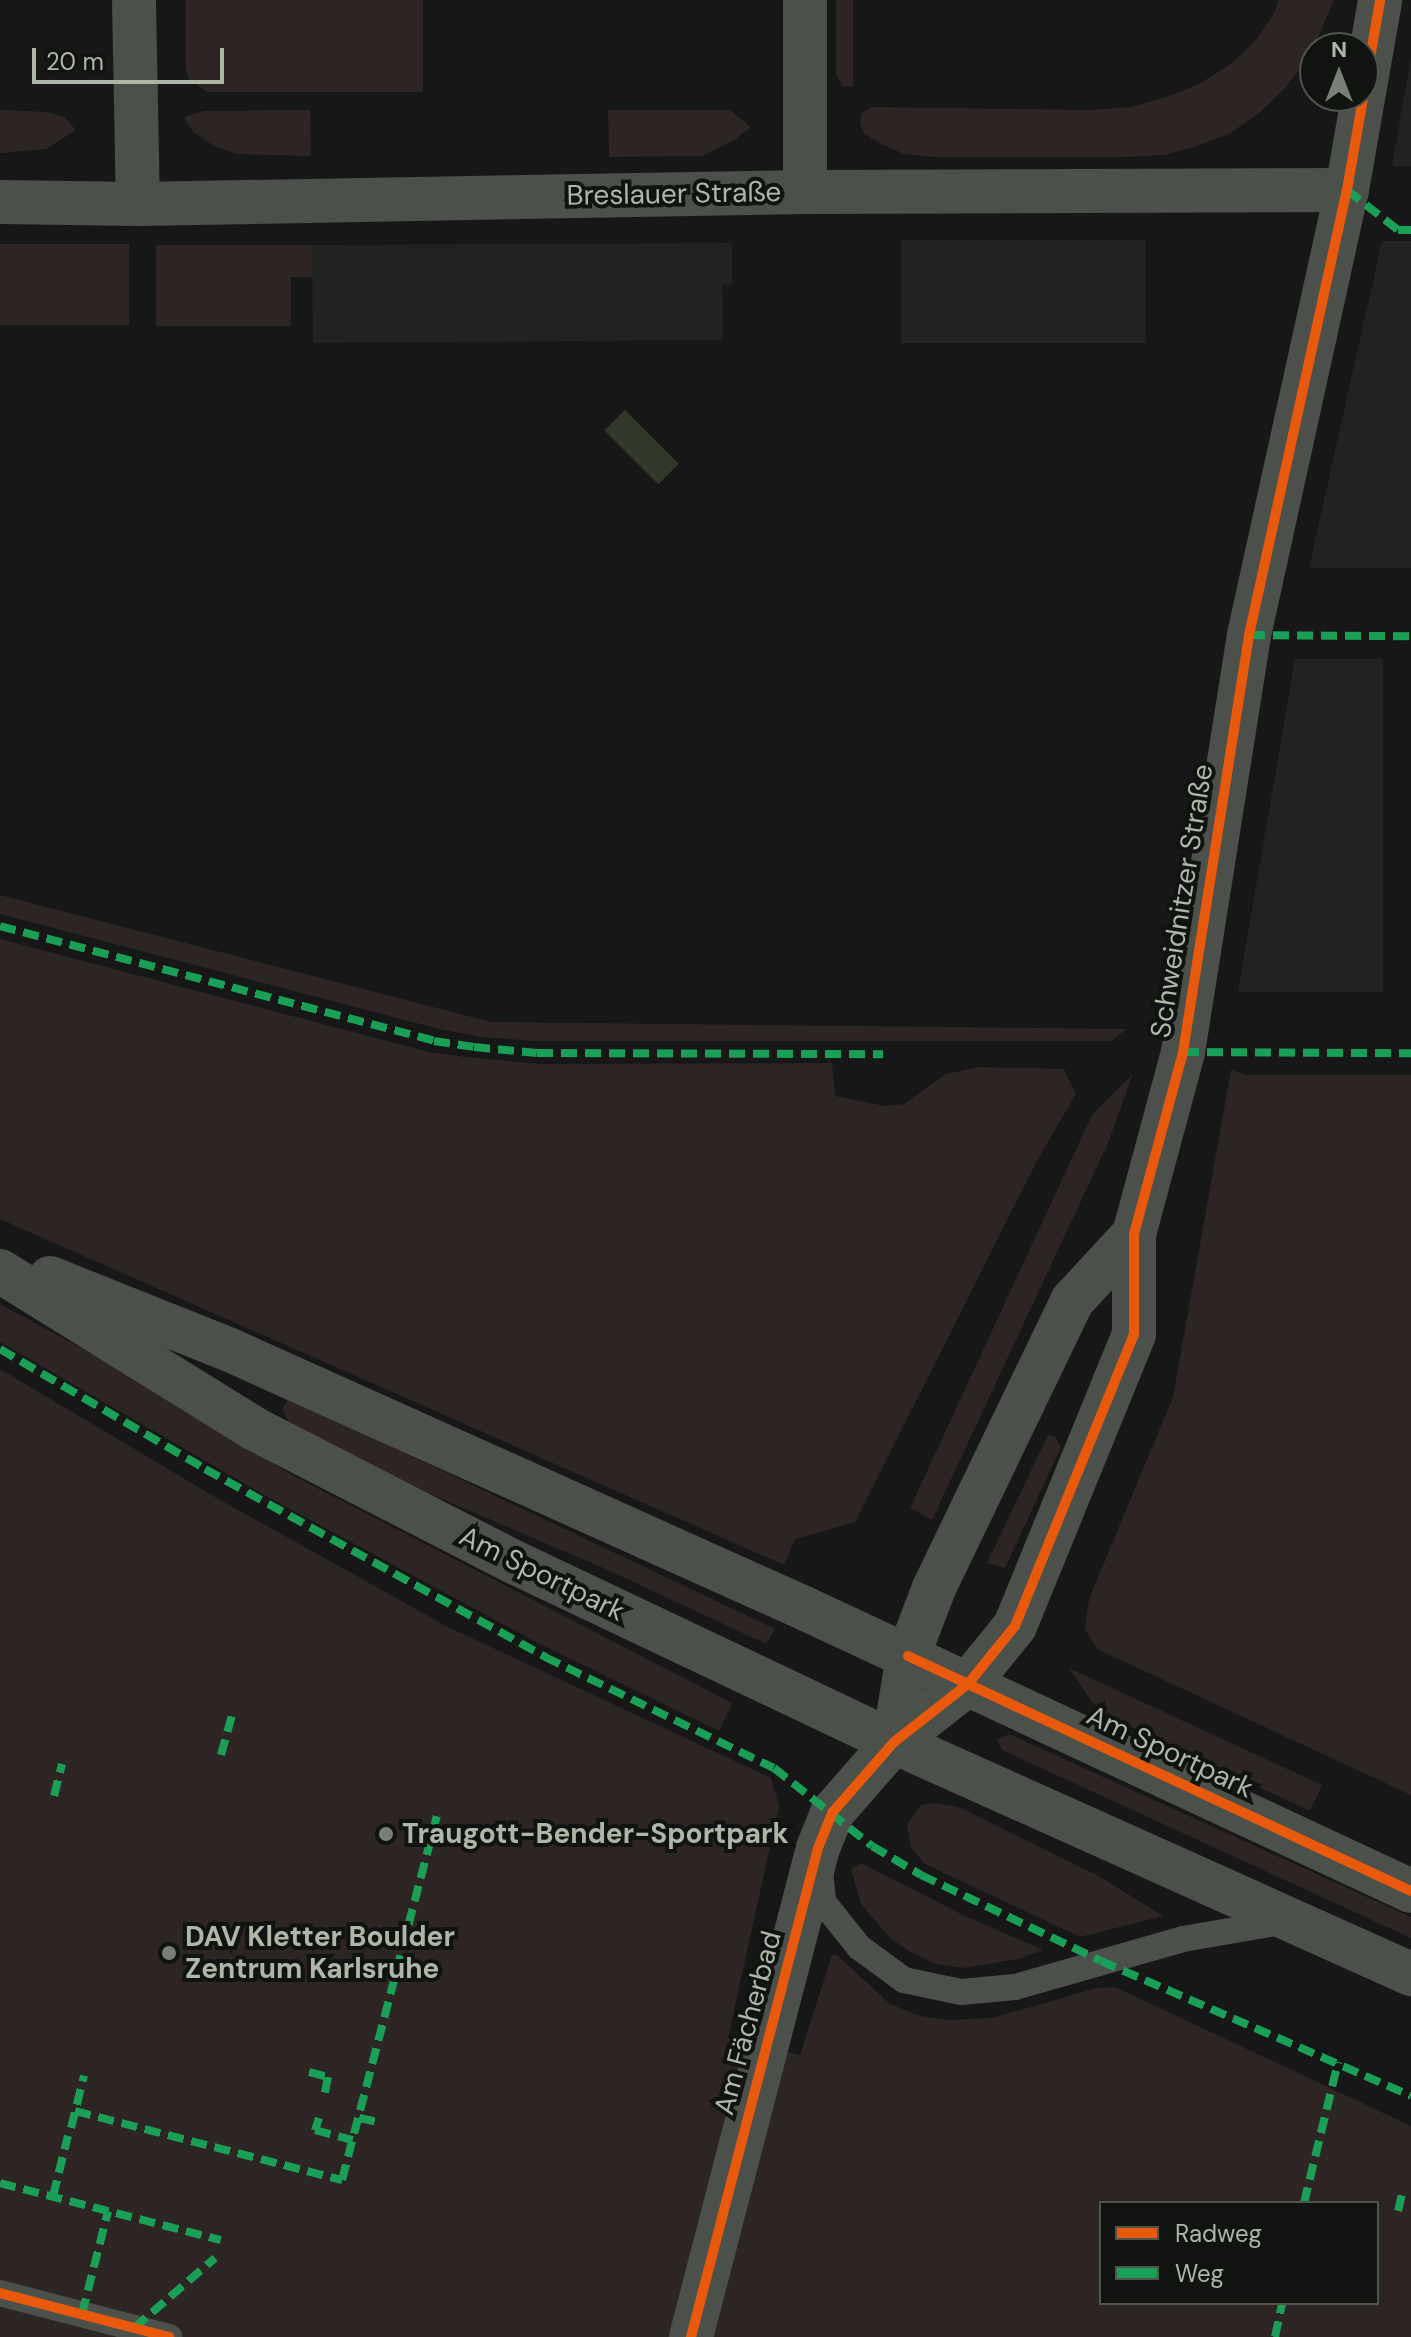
<!DOCTYPE html>
<html>
<head>
<meta charset="utf-8">
<style>
  body { margin:0 }
  #map { position:relative; width:1411px; height:2337px; overflow:hidden; background:#171717; font-family:"DM Sans",sans-serif }
  div>[style] { position:absolute }
  .built>* { inset:0; background:#212321; transform-origin:0 0 }
  .green>* { inset:0; background:#2d2524; transform-origin:0 0 }
  .water>* { inset:0; background:#31382a; transform-origin:0 0 }
  .service>* { height:26px; margin:-13px; padding:0 13px; transform-origin:13px; border-radius:13px; background:#4c504b }
  .minor>* { height:44px; margin:-22px; padding:0 22px; transform-origin:22px; border-radius:22px; background:#4c504b }
  .tertiary>* { height:44px; margin:-22px; padding:0 22px; transform-origin:22px; border-radius:22px; background:#4c504b }
  .quiet>* { height:8px; margin-top:-4px; transform-origin:0; background:repeating-linear-gradient(90deg,#1a9f57 0 16px,transparent 0 24px) }
  .cycleway>* { height:10px; margin:-5px; padding:0 5px; transform-origin:5px; border-radius:5px; background:#e8590c }
  .dots>* { width:22px; height:22px; translate:-50% -50%; box-sizing:border-box; border:4px solid #111311; border-radius:50% }
  span { translate:-50% -50%; white-space:nowrap; text-align:center; line-height:1.15; -webkit-text-stroke:8px #111311; paint-order:stroke }
  .street-label { font-size:28px; color:#acb7a8 }
  .poi-label { font-size:28px; color:#acb7a8; font-weight:700 }
  .left { translate:0 -50%; text-align:left }
  .legend { position:absolute; left:1099px; top:2201px; width:280px; height:104px; box-sizing:border-box; background:#111311; border:2px solid #4f554d; margin:0; padding:10px 14px; list-style:none; font-size:24px; color:#acb7a8 }
  .legend li { display:flex; align-items:center; gap:16px; height:40px }
  .legend b { width:40px; border:2px solid #4f554d }
  .north { position:absolute; left:1299px; top:32px; width:80px; height:80px; box-sizing:border-box; background:#111311; border:2px solid #4f554d; border-radius:50%; rotate:0deg; font-size:22px; font-weight:700; line-height:32px; text-align:center; color:#acb7a8 }
  .north::after { content:''; display:block; margin:auto; width:28px; height:36px; background:#787f75; clip-path:polygon(50% 0,100% 100%,50% 72%,0 100%) }
  .scale { position:absolute; left:32px; top:48px; width:192px; height:36px; box-sizing:border-box; border:4px solid #acb7a8; border-top:0; padding-left:10px; font-size:24px; line-height:28px; white-space:nowrap; color:#acb7a8; -webkit-text-stroke:6px #111311; paint-order:stroke }
</style>
</head>
<body>
<div id="map">
  <div class="built">
    <i style="clip-path:polygon(1411px 57px,1411px 166px,1392px 166px)"></i>
    <i style="left:901px;top:240px;width:245px;height:103px"></i>
    <i style="clip-path:polygon(1382px 241px,1411px 241px,1411px 568px,1309px 568px)"></i>
    <i style="clip-path:polygon(732px 243px,732px 284px,722px 285px,723px 340px,313px 343px,312px 245px)"></i>
    <i style="clip-path:polygon(1295px 659px,1383px 659px,1383px 992px,1238px 992px)"></i>
  </div>
  <div class="green">
    <i style="clip-path:polygon(186px 0,423px 0,423px 92px,207px 92px,189px 79px,186px 70px)"></i>
    <i style="clip-path:polygon(836px 0,853px 0,853px 86px,842px 86px,836px 74px)"></i>
    <i style="clip-path:polygon(1279px 0,1334px 0,1311px 54px,1285px 88px,1259px 113px,1229px 134px,1194px 147px,1164px 155px,1126px 157px,934px 157px,904px 154px,881px 144px,864px 133px,860px 124px,861px 114px,871px 107px,1091px 110px,1130px 107px,1164px 98px,1199px 84px,1231px 64px,1255px 41px,1273px 15px)"></i>
    <i style="clip-path:polygon(0 110px,47px 112px,64px 117px,76px 130px,46px 149px,0 153px)"></i>
    <i style="clip-path:polygon(310px 110px,311px 156px,237px 154px,214px 146px,193px 132px,184px 117px,204px 111px)"></i>
    <i style="clip-path:polygon(608px 110px,730px 110px,751px 127px,734px 140px,702px 156px,609px 157px)"></i>
    <i style="left:0;top:244px;width:129px;height:81px"></i>
    <i style="clip-path:polygon(156px 245px,312px 245px,312px 277px,291px 277px,291px 326px,156px 326px)"></i>
    <i style="clip-path:polygon(0 895px,491px 1022px,1127px 1029px,1111px 1041px,533px 1041px,482px 1037px,439px 1029px,0 914px)"></i>
    <i style="clip-path:polygon(0 939px,429px 1052px,465px 1057px,540px 1064px,832px 1063px,835px 1096px,885px 1106px,904px 1104px,946px 1074px,979px 1067px,1064px 1069px,1076px 1094px,1039px 1157px,855px 1522px,795px 1539px,784px 1565px,0 1219px)"></i>
    <i style="clip-path:polygon(1231px 1070px,1246px 1075px,1411px 1075px,1411px 1795px,1097px 1649px,1085px 1629px,1089px 1599px,1173px 1397px)"></i>
    <i style="clip-path:polygon(1133px 1074px,1108px 1143px,932px 1520px,910px 1508px,1092px 1115px)"></i>
    <i style="clip-path:polygon(0 1304px,116px 1367px,292px 1475px,732px 1703px,719px 1731px,536px 1642px,266px 1496px,0 1342px)"></i>
    <i style="clip-path:polygon(evenodd,0 1369px,215px 1497px,448px 1627px,771px 1778px,779px 1806px,728px 2038px,800px 2055px,832px 1955px,837px 1955px,890px 2004px,920px 2016px,948px 2020px,992px 2018px,1097px 1988px,1115px 1987px,1411px 2126px,1411px 2337px,0 2337px,0 1369px,1101px 2203px,1377px 2203px,1377px 2303px,1101px 2303px,1101px 2203px)"></i>
    <i style="clip-path:polygon(288px 1400px,298px 1402px,775px 1629px,766px 1644px,608px 1570px,412px 1486px,290px 1424px,282px 1409px)"></i>
    <i style="clip-path:polygon(1048px 1435px,1055px 1437px,1061px 1447px,1005px 1568px,987px 1563px)"></i>
    <i style="clip-path:polygon(1069px 1668px,1322px 1785px,1310px 1811px,1110px 1717px,1092px 1702px)"></i>
    <i style="clip-path:polygon(1009px 1734px,1411px 1917px,1411px 1938px,1002px 1750px,997px 1740px)"></i>
    <i style="clip-path:polygon(932px 1803px,959px 1807px,1011px 1833px,1097px 1875px,1163px 1916px,1080px 1937px,925px 1864px,911px 1848px,907px 1824px,921px 1805px)"></i>
    <i style="clip-path:polygon(861px 1863px,965px 1916px,1043px 1950px,1018px 1959px,963px 1968px,936px 1964px,911px 1952px,891px 1939px,861px 1904px,851px 1869px)"></i>
  </div>
  <div class="water">
    <i style="left:625px;top:410px;width:76px;height:29px;rotate:45deg"></i>
  </div>
  <div class="service">
    <i style="left:820px;top:1871px;width:31px;rotate:84deg"></i>
    <i style="left:823px;top:1902px;width:58px;rotate:51.3deg"></i>
    <i style="left:859px;top:1947px;width:56px;rotate:36.3deg"></i>
    <i style="left:904px;top:1980px;width:58px;rotate:11.9deg"></i>
    <i style="left:961px;top:1992px;width:54px;rotate:-5.3deg"></i>
    <i style="left:1015px;top:1987px;width:175px;rotate:-15.9deg"></i>
    <i style="left:1183px;top:1939px;width:106px;rotate:-9.8deg"></i>
    <i style="left:0;top:2293px;width:175px;rotate:14.6deg"></i>
  </div>
  <div class="minor">
    <i style="left:134px;top:0;width:204px;rotate:88.9deg"></i>
    <i style="left:805px;top:192px;width:192px;rotate:-90deg"></i>
    <i style="left:0;top:202px;width:138px;rotate:0.8deg"></i>
    <i style="left:138px;top:204px;width:667px;rotate:-1.03deg"></i>
    <i style="left:805px;top:192px;width:542px;rotate:-0.21deg"></i>
    <i style="left:894px;top:1742px;width:87px;rotate:-80.8deg"></i>
    <i style="left:908px;top:1656px;width:73px;rotate:-69.1deg"></i>
    <i style="left:934px;top:1588px;width:318px;rotate:-64.3deg"></i>
    <i style="left:1072px;top:1301px;width:91px;rotate:-47.2deg"></i>
    <i style="left:691px;top:2337px;width:505px;rotate:-75.44deg"></i>
    <i style="left:818px;top:1848px;width:38px;rotate:-68deg"></i>
    <i style="left:832px;top:1813px;width:94px;rotate:-48.9deg"></i>
    <i style="left:894px;top:1742px;width:94px;rotate:-38.1deg"></i>
    <i style="left:968px;top:1684px;width:75px;rotate:-51deg"></i>
    <i style="left:1015px;top:1626px;width:315px;rotate:-67.8deg"></i>
    <i style="left:1134px;top:1334px;width:100px;rotate:-90deg"></i>
    <i style="left:1134px;top:1234px;width:188px;rotate:-74.9deg"></i>
    <i style="left:1183px;top:1052px;width:422px;rotate:-81deg"></i>
    <i style="left:1249px;top:635px;width:456px;rotate:-77.6deg"></i>
    <i style="left:1347px;top:190px;width:193px;rotate:-80.1deg"></i>
  </div>
  <div class="tertiary">
    <i style="left:0;top:1271px;width:298px;rotate:31.8deg"></i>
    <i style="left:253px;top:1428px;width:291px;rotate:27.2deg"></i>
    <i style="left:512px;top:1561px;width:423px;rotate:25.4deg"></i>
    <i style="left:894px;top:1742px;width:567px;rotate:24.17deg"></i>
    <i style="left:50px;top:1278px;width:194px;rotate:21.8deg"></i>
    <i style="left:230px;top:1350px;width:632px;rotate:24.21deg"></i>
    <i style="left:806px;top:1609px;width:667px;rotate:24.99deg"></i>
  </div>
  <div class="quiet">
    <i style="left:1347px;top:190px;width:65px;rotate:38.1deg"></i>
    <i style="left:1398px;top:230px;width:13px"></i>
    <i style="left:1249px;top:635px;width:162px;rotate:0.4deg"></i>
    <i style="left:0;top:926px;width:449px;rotate:14.8deg"></i>
    <i style="left:434px;top:1041px;width:40px;rotate:8.5deg"></i>
    <i style="left:474px;top:1047px;width:63px;rotate:5.4deg"></i>
    <i style="left:537px;top:1053px;width:346px;rotate:0.2deg"></i>
    <i style="left:1183px;top:1052px;width:228px;rotate:0.3deg"></i>
    <i style="left:0;top:1349px;width:238px;rotate:30.3deg"></i>
    <i style="left:205px;top:1469px;width:389px;rotate:28.9deg"></i>
    <i style="left:545px;top:1657px;width:254px;rotate:25.9deg"></i>
    <i style="left:774px;top:1768px;width:125px;rotate:38.5deg"></i>
    <i style="left:872px;top:1846px;width:57px;rotate:30.6deg"></i>
    <i style="left:921px;top:1875px;width:199px;rotate:25.5deg"></i>
    <i style="left:1101px;top:1961px;width:338px;rotate:23.5deg"></i>
    <i style="left:221px;top:1755px;width:41px;rotate:-74.6deg"></i>
    <i style="left:54px;top:1796px;width:33px;rotate:-76deg"></i>
    <i style="left:398px;top:1964px;width:22px;rotate:13deg"></i>
    <i style="left:309px;top:2072px;width:20px;rotate:15deg"></i>
    <i style="left:328px;top:2077px;width:16px;rotate:101deg"></i>
    <i style="left:75px;top:2111px;width:276px;rotate:14.5deg"></i>
    <i style="left:342px;top:2180px;width:378px;rotate:-75.4deg"></i>
    <i style="left:319px;top:2118px;width:13px;rotate:108deg"></i>
    <i style="left:315px;top:2130px;width:39px;rotate:15deg"></i>
    <i style="left:359px;top:2118px;width:19px;rotate:12deg"></i>
    <i style="left:71px;top:2128px;width:54px;rotate:-76deg"></i>
    <i style="left:0;top:2183px;width:228px;rotate:14.5deg"></i>
    <i style="left:53px;top:2196px;width:62px;rotate:-76deg"></i>
    <i style="left:1304px;top:2203px;width:145px;rotate:-76.4deg"></i>
    <i style="left:1398px;top:2211px;width:22px;rotate:-77deg"></i>
    <i style="left:82px;top:2314px;width:106px;rotate:-75.8deg"></i>
    <i style="left:134px;top:2328px;width:107px;rotate:-40.8deg"></i>
    <i style="left:1275px;top:2337px;width:35px;rotate:-78deg"></i>
  </div>
  <div class="cycleway">
    <i style="left:908px;top:1656px;width:555px;rotate:25.04deg"></i>
    <i style="left:0;top:2293px;width:175px;rotate:14.6deg"></i>
    <i style="left:691px;top:2337px;width:505px;rotate:-75.44deg"></i>
    <i style="left:818px;top:1848px;width:38px;rotate:-68deg"></i>
    <i style="left:832px;top:1813px;width:94px;rotate:-48.9deg"></i>
    <i style="left:894px;top:1742px;width:94px;rotate:-38.1deg"></i>
    <i style="left:968px;top:1684px;width:75px;rotate:-51deg"></i>
    <i style="left:1015px;top:1626px;width:315px;rotate:-67.8deg"></i>
    <i style="left:1134px;top:1334px;width:100px;rotate:-90deg"></i>
    <i style="left:1134px;top:1234px;width:188px;rotate:-74.9deg"></i>
    <i style="left:1183px;top:1052px;width:422px;rotate:-81deg"></i>
    <i style="left:1249px;top:635px;width:456px;rotate:-77.6deg"></i>
    <i style="left:1347px;top:190px;width:193px;rotate:-80.1deg"></i>
  </div>
  <div class="dots">
    <i style="left:386px;top:1834px;background:#787f75"></i>
    <i style="left:169px;top:1953px;background:#787f75"></i>
  </div>
  <div class="street-label">
    <span style="left:674px;top:194px;rotate:-1deg">Breslauer Straße</span>
    <span style="left:1182px;top:901px;rotate:-81deg">Schweidnitzer Straße</span>
    <span style="left:542px;top:1574px;rotate:26deg">Am Sportpark</span>
    <span style="left:1170px;top:1752px;rotate:25deg">Am Sportpark</span>
    <span style="left:748px;top:2023px;rotate:-75deg">Am Fächerbad</span>
  </div>
  <div class="poi-label">
    <span class="left" style="left:402px;top:1834px">Traugott-Bender-Sportpark</span>
    <span class="left" style="left:185px;top:1953px">DAV Kletter Boulder<br>Zentrum Karlsruhe</span>
  </div>
  <ul class="legend">
  <li><b style="height:10px;background:#e8590c"></b>Radweg</li>
  <li><b style="height:10px;background:#1a9f57"></b>Weg</li>
  </ul>
  <div class="north">N</div>
  <div class="scale">20 m</div>
</div>
</body>
</html>
